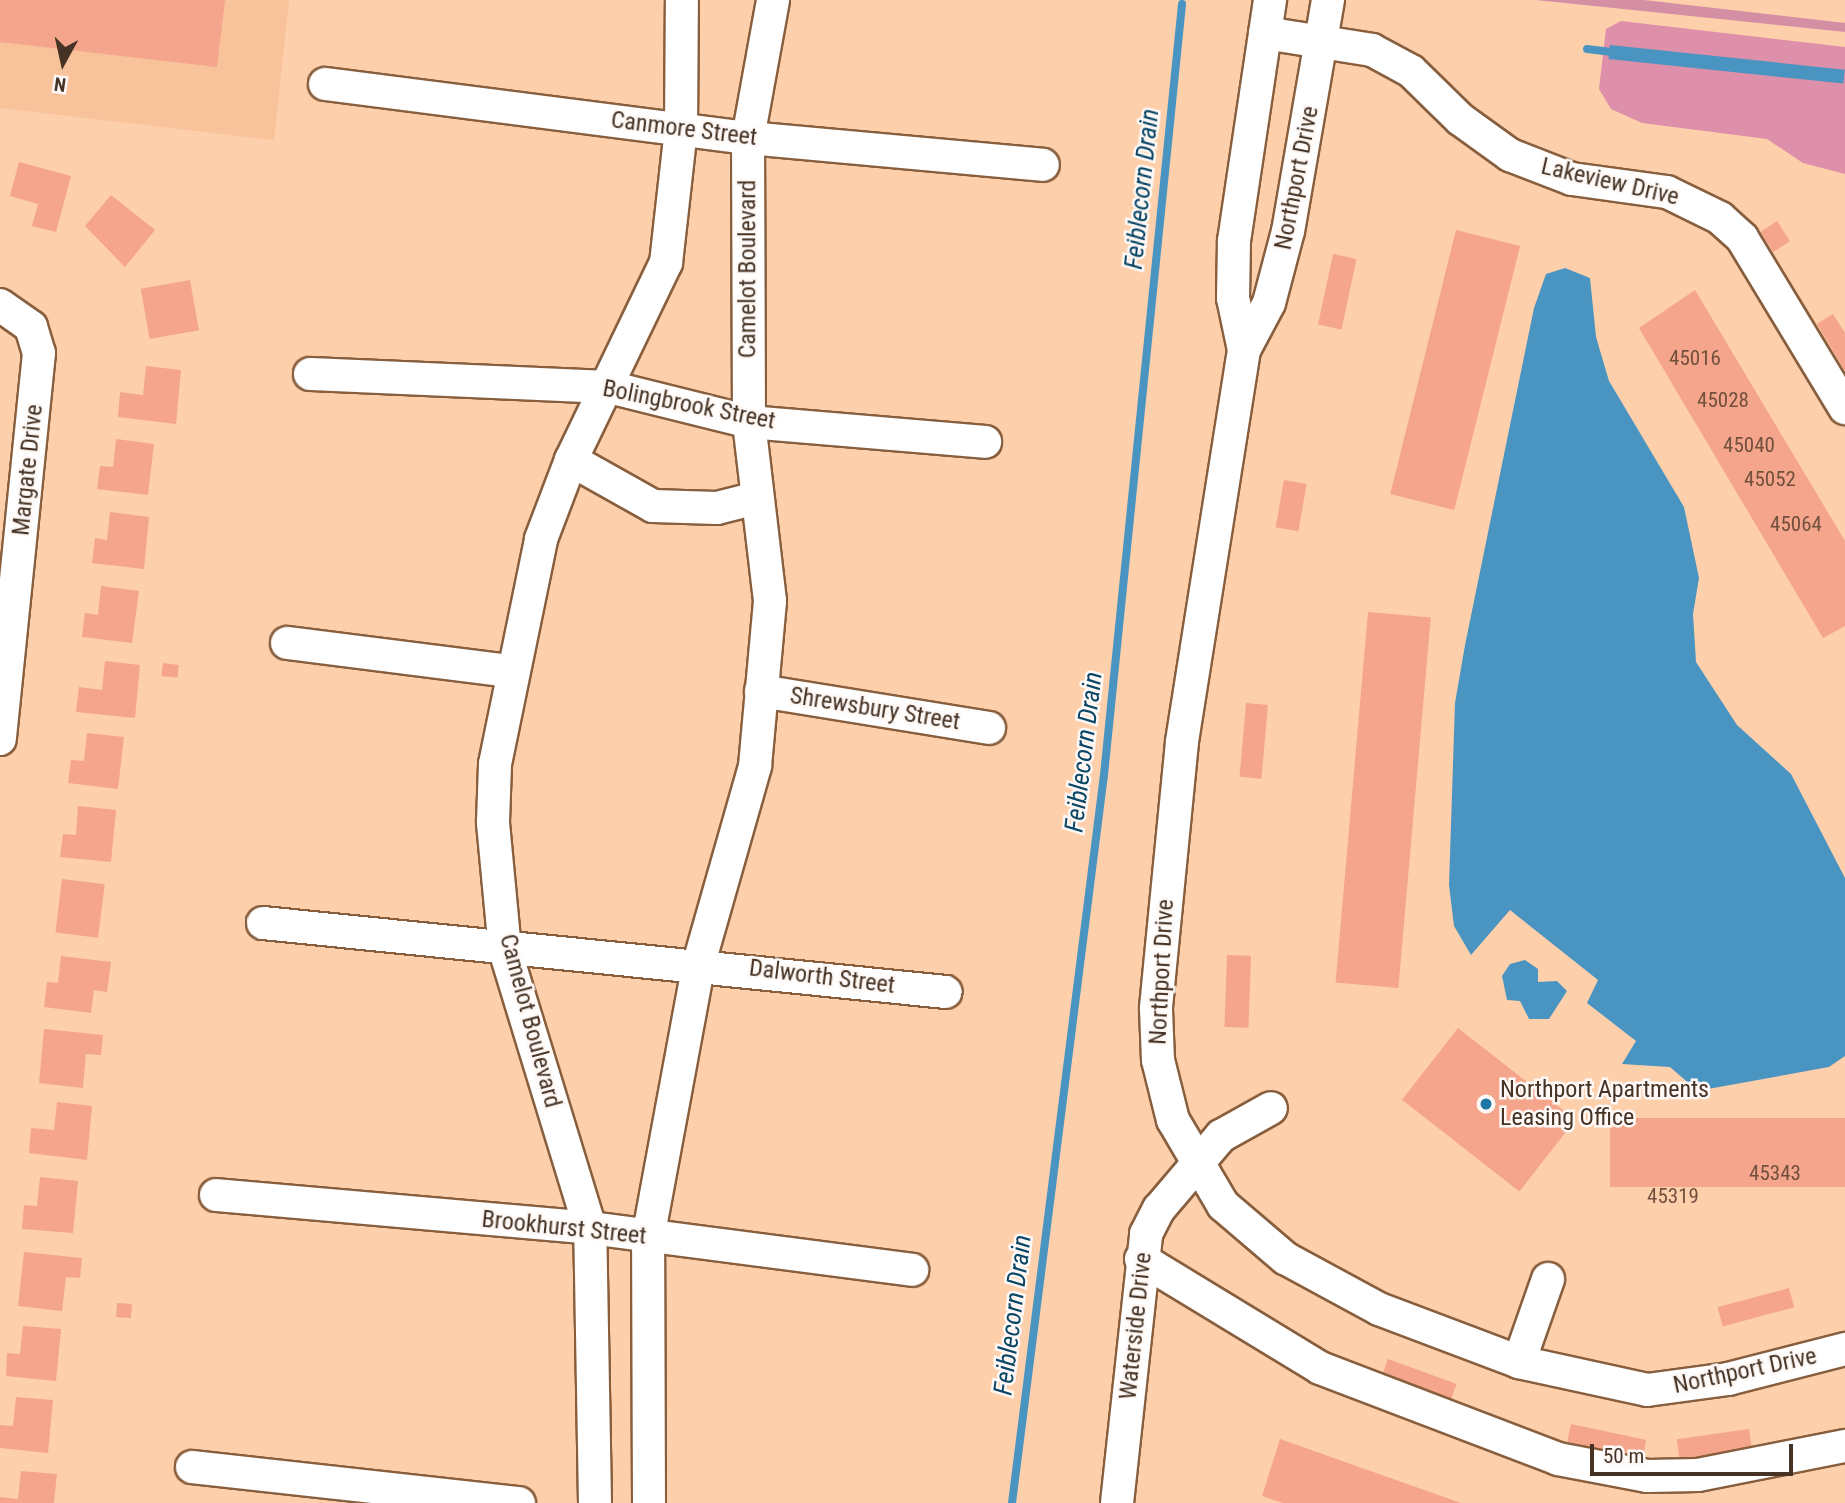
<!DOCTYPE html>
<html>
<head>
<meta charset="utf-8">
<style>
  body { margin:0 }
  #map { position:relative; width:1845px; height:1503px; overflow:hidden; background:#fecfab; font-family:"Roboto Condensed",sans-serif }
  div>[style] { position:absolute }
  .built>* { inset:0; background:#f8c29a }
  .green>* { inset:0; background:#d58fa5 }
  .forest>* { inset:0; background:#de8fa9 }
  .water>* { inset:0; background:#4a94c2; transform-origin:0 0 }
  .stream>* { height:8px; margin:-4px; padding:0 4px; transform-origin:4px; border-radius:4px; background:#4a94c2 }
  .building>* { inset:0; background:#f4a58b; transform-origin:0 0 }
  .roads { filter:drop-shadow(2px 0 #885f3e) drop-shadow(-2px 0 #885f3e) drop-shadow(0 2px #885f3e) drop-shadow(0 -2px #885f3e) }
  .minor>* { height:32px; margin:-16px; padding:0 16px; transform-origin:16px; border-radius:16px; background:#fff }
  .dots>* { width:19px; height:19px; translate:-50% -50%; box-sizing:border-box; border:4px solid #fef9f6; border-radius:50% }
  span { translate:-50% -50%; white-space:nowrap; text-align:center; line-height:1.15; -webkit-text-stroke:5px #fef9f6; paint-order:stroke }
  .number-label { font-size:21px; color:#72503e }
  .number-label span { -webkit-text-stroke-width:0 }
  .street-label { font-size:24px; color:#463325 }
  .poi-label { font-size:24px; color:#463325 }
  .left { translate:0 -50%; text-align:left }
  .water-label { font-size:26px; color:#0a4666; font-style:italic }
  .north { position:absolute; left:28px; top:28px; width:70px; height:70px; -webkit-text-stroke:5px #fef9f6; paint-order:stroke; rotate:188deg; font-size:19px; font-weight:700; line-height:28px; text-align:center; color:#463325 }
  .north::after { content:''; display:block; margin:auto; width:24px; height:32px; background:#463325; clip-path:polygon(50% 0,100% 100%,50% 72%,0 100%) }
  .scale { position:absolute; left:1590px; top:1444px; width:203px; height:32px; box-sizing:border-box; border:4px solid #463325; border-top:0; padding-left:9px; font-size:21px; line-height:24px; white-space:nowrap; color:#463325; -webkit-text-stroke:5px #fef9f6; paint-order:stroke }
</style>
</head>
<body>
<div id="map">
  <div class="built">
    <i style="clip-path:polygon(0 0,289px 0,274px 140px,0 108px)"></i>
  </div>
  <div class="green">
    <i style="clip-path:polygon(1536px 0,1644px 0,1845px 23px,1845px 32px)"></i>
  </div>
  <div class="forest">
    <i style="clip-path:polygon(1621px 21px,1845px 47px,1845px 174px,1803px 163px,1767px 139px,1642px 123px,1611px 109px,1599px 89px,1606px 29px)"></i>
  </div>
  <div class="water">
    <i style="left:1610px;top:45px;width:236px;height:14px;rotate:6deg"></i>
    <i style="clip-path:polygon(1565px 268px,1590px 278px,1596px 337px,1609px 381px,1684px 507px,1699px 578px,1693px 614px,1696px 662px,1737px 725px,1791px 774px,1845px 878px,1845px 1056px,1829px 1067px,1708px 1089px,1692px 1086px,1670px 1067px,1622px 1064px,1636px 1041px,1587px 1003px,1598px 980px,1510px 910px,1471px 955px,1454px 926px,1449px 885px,1455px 703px,1465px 645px,1534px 308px,1546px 274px)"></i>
    <i style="clip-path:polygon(1525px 960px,1538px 969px,1538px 982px,1557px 981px,1567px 991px,1549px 1019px,1529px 1019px,1520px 1001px,1507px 1000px,1502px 976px,1510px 964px)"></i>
  </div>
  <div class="stream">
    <i style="left:1587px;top:49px;width:32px;rotate:7deg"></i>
    <i style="left:1012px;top:1503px;width:734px;rotate:-82.8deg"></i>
    <i style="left:1104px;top:775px;width:775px;rotate:-84.22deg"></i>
  </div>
  <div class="building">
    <i style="clip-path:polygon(0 0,225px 0,217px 67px,0 42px)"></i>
    <i style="clip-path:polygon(19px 162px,71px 176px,56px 232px,32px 226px,38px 204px,10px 196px)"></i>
    <i style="clip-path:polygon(111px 195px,155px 230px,125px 267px,85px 226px)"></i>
    <i style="left:1777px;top:221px;width:24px;height:20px;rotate:57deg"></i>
    <i style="left:1456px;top:230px;width:66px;height:272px;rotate:14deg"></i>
    <i style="left:1333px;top:254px;width:24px;height:72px;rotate:12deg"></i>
    <i style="left:190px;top:280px;width:51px;height:50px;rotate:80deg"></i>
    <i style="clip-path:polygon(1695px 290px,1845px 541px,1845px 626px,1823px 638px,1639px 328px)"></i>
    <i style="clip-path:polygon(1833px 314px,1845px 333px,1845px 371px,1817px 324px)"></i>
    <i style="clip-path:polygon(146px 366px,181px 370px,176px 424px,118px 417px,120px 392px,143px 395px)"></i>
    <i style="clip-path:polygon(116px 439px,154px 444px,148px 495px,97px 489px,100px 466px,113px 467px)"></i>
    <i style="left:1284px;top:480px;width:23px;height:48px;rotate:10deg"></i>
    <i style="clip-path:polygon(110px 512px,149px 517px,144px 569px,92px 563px,95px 538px,107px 540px)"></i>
    <i style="clip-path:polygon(101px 586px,139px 591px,132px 643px,82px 637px,85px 613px,98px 615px)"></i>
    <i style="left:1368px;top:612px;width:63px;height:372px;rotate:5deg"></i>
    <i style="clip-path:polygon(105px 661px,140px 665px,135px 718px,76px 712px,79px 687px,102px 690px)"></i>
    <i style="left:163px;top:663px;width:16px;height:13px;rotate:7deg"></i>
    <i style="left:1246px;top:703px;width:22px;height:74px;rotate:5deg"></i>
    <i style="clip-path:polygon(87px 733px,124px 737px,118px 789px,68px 783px,71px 760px,84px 761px)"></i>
    <i style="clip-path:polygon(78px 806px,116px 810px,111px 862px,60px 857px,63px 834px,76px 835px)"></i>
    <i style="left:62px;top:879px;width:43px;height:54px;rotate:7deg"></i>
    <i style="left:1227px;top:955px;width:24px;height:72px;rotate:2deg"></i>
    <i style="clip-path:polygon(61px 956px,111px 962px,107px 992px,94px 990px,91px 1013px,44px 1007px,47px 982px,58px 983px)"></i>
    <i style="left:1458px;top:1028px;width:149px;height:91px;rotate:38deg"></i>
    <i style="clip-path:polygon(44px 1029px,103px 1035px,101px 1055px,86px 1054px,83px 1088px,39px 1083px)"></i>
    <i style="clip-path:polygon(57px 1102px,92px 1106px,87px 1160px,29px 1153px,31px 1128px,54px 1130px)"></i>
    <i style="left:1845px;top:1118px;width:69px;height:235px;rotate:90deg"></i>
    <i style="clip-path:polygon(40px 1177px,78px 1181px,73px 1233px,22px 1229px,24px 1205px,37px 1206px)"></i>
    <i style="clip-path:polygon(24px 1252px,82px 1258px,80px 1278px,66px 1277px,62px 1311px,18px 1306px)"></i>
    <i style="left:1789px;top:1288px;width:20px;height:74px;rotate:75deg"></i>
    <i style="left:117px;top:1303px;width:15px;height:14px;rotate:4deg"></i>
    <i style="clip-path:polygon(23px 1326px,61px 1329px,56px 1381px,6px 1376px,7px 1353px,20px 1354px)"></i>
    <i style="left:1388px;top:1359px;width:73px;height:22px;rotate:20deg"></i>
    <i style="clip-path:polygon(16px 1397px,53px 1400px,48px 1453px,0 1448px,0 1425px,13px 1426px)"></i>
    <i style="left:1571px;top:1424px;width:77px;height:21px;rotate:12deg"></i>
    <i style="left:1749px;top:1429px;width:21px;height:73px;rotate:82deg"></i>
    <i style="clip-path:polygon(1280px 1439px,1461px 1503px,1283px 1503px,1262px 1496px)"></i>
    <i style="clip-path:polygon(21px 1471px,57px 1474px,54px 1503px,0 1503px,0 1497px,18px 1499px)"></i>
  </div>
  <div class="roads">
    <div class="minor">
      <i style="left:1328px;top:0;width:234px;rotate:99.8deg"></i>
      <i style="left:1288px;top:231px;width:74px;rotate:104.8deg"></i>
      <i style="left:1269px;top:303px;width:53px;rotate:118deg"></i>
      <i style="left:1244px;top:350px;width:397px;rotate:99deg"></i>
      <i style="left:1182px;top:742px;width:268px;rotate:95.6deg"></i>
      <i style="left:1156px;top:1009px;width:51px;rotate:87.8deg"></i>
      <i style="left:1158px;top:1060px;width:62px;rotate:76deg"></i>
      <i style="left:1173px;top:1120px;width:99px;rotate:59.5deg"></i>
      <i style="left:1223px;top:1205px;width:82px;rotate:40.5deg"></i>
      <i style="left:1285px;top:1258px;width:107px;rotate:28.5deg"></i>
      <i style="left:1379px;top:1309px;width:150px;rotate:20.7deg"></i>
      <i style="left:1519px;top:1362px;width:131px;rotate:12.3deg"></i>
      <i style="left:1647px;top:1390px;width:82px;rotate:-7.7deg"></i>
      <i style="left:1728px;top:1379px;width:121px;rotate:-14.4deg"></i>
      <i style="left:1265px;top:33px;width:108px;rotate:9deg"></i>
      <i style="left:1372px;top:50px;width:44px;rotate:28.3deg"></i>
      <i style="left:1411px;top:71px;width:69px;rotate:44.4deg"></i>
      <i style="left:1460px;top:119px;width:62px;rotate:35.8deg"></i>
      <i style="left:1510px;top:155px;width:66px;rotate:21.2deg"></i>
      <i style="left:1572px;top:179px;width:96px;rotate:7.8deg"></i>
      <i style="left:1667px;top:192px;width:59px;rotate:26.1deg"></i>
      <i style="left:1720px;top:218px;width:30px;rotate:42deg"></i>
      <i style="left:1742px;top:238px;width:199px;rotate:58.8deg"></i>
      <i style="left:325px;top:84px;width:426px;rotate:7.3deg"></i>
      <i style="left:748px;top:138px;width:296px;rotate:5.2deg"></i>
      <i style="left:0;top:305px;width:38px;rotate:35deg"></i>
      <i style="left:31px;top:327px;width:27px;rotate:73deg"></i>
      <i style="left:39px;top:353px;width:388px;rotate:95.8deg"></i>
      <i style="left:1244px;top:350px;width:53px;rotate:-101.9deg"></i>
      <i style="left:1233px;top:298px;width:57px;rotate:-89deg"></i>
      <i style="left:1234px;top:241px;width:244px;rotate:-81.5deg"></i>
      <i style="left:310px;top:374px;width:299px;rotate:2.5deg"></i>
      <i style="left:609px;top:387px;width:144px;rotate:14deg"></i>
      <i style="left:749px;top:422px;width:237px;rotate:4.8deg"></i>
      <i style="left:571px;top:460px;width:94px;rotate:29.3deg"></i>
      <i style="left:653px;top:506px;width:64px;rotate:1.8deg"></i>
      <i style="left:717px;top:508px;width:41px;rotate:-14deg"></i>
      <i style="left:287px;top:643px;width:225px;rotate:7.2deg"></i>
      <i style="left:761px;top:691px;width:231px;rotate:9.2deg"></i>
      <i style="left:263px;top:923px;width:686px;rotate:5.77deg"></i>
      <i style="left:216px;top:1195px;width:375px;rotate:5deg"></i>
      <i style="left:590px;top:1228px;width:325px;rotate:7.4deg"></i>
      <i style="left:1141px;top:1259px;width:210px;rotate:31.3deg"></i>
      <i style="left:1320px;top:1368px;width:255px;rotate:20.9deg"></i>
      <i style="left:1558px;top:1459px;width:91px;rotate:10.8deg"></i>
      <i style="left:1647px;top:1476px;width:51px;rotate:-1.1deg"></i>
      <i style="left:1698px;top:1475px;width:150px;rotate:-11.2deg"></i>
      <i style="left:1519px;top:1362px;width:88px;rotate:-70.7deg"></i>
      <i style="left:192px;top:1467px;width:329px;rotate:6.3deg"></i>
      <i style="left:595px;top:1503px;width:275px;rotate:-91deg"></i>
      <i style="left:590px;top:1228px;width:291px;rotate:-107deg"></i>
      <i style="left:505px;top:950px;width:129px;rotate:-95.4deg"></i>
      <i style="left:493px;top:822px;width:58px;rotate:-88deg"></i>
      <i style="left:495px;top:764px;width:230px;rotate:-78.4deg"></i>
      <i style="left:541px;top:539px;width:85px;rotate:-69.2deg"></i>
      <i style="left:571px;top:460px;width:219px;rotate:-64.3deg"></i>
      <i style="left:666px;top:263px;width:134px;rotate:-83.6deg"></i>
      <i style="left:681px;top:130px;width:130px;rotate:-89.6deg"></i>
      <i style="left:649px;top:1503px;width:265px;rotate:-90.2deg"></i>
      <i style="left:648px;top:1238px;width:280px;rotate:-79.5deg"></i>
      <i style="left:699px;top:963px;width:205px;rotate:-74.1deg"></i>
      <i style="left:755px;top:766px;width:166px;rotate:-84.8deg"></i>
      <i style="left:770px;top:601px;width:180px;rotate:-96.7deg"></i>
      <i style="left:749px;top:422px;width:284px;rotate:-90.2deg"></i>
      <i style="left:748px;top:138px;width:140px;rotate:-79.7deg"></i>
      <i style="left:1117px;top:1503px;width:271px;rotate:-83.8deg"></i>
      <i style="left:1146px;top:1234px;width:28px;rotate:-63deg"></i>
      <i style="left:1159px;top:1209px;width:96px;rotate:-49.7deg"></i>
      <i style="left:1221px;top:1136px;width:57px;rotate:-29.2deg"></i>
    </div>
  </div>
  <div class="dots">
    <i style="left:1486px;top:1104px;background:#1f75a5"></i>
  </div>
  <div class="number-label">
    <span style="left:1695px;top:358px">45016</span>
    <span style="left:1723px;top:400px">45028</span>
    <span style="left:1749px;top:445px">45040</span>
    <span style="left:1770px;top:479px">45052</span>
    <span style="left:1796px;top:524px">45064</span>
    <span style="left:1775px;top:1173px">45343</span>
    <span style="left:1673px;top:1196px">45319</span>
  </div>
  <div class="street-label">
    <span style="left:684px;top:129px;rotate:7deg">Canmore Street</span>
    <span style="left:1297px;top:178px;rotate:-79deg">Northport Drive</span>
    <span style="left:1610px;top:182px;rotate:13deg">Lakeview Drive</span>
    <span style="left:748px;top:269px;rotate:-90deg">Camelot Boulevard</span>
    <span style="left:689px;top:405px;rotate:11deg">Bolingbrook Street</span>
    <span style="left:28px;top:470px;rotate:-84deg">Margate Drive</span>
    <span style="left:875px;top:709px;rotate:9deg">Shrewsbury Street</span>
    <span style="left:1162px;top:972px;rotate:-87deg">Northport Drive</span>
    <span style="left:822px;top:977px;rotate:7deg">Dalworth Street</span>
    <span style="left:530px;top:1021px;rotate:75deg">Camelot Boulevard</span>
    <span style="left:564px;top:1228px;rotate:6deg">Brookhurst Street</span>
    <span style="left:1136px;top:1326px;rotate:-84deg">Waterside Drive</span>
    <span style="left:1745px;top:1371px;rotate:-12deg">Northport Drive</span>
  </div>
  <div class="poi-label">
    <span class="left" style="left:1500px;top:1104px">Northport Apartments<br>Leasing Office</span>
  </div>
  <div class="water-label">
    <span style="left:1142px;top:189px;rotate:-84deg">Feiblecorn Drain</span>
    <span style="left:1084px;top:752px;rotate:-83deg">Feiblecorn Drain</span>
    <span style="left:1013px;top:1315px;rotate:-83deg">Feiblecorn Drain</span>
  </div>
  <div class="north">N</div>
  <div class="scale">50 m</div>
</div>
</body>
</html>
